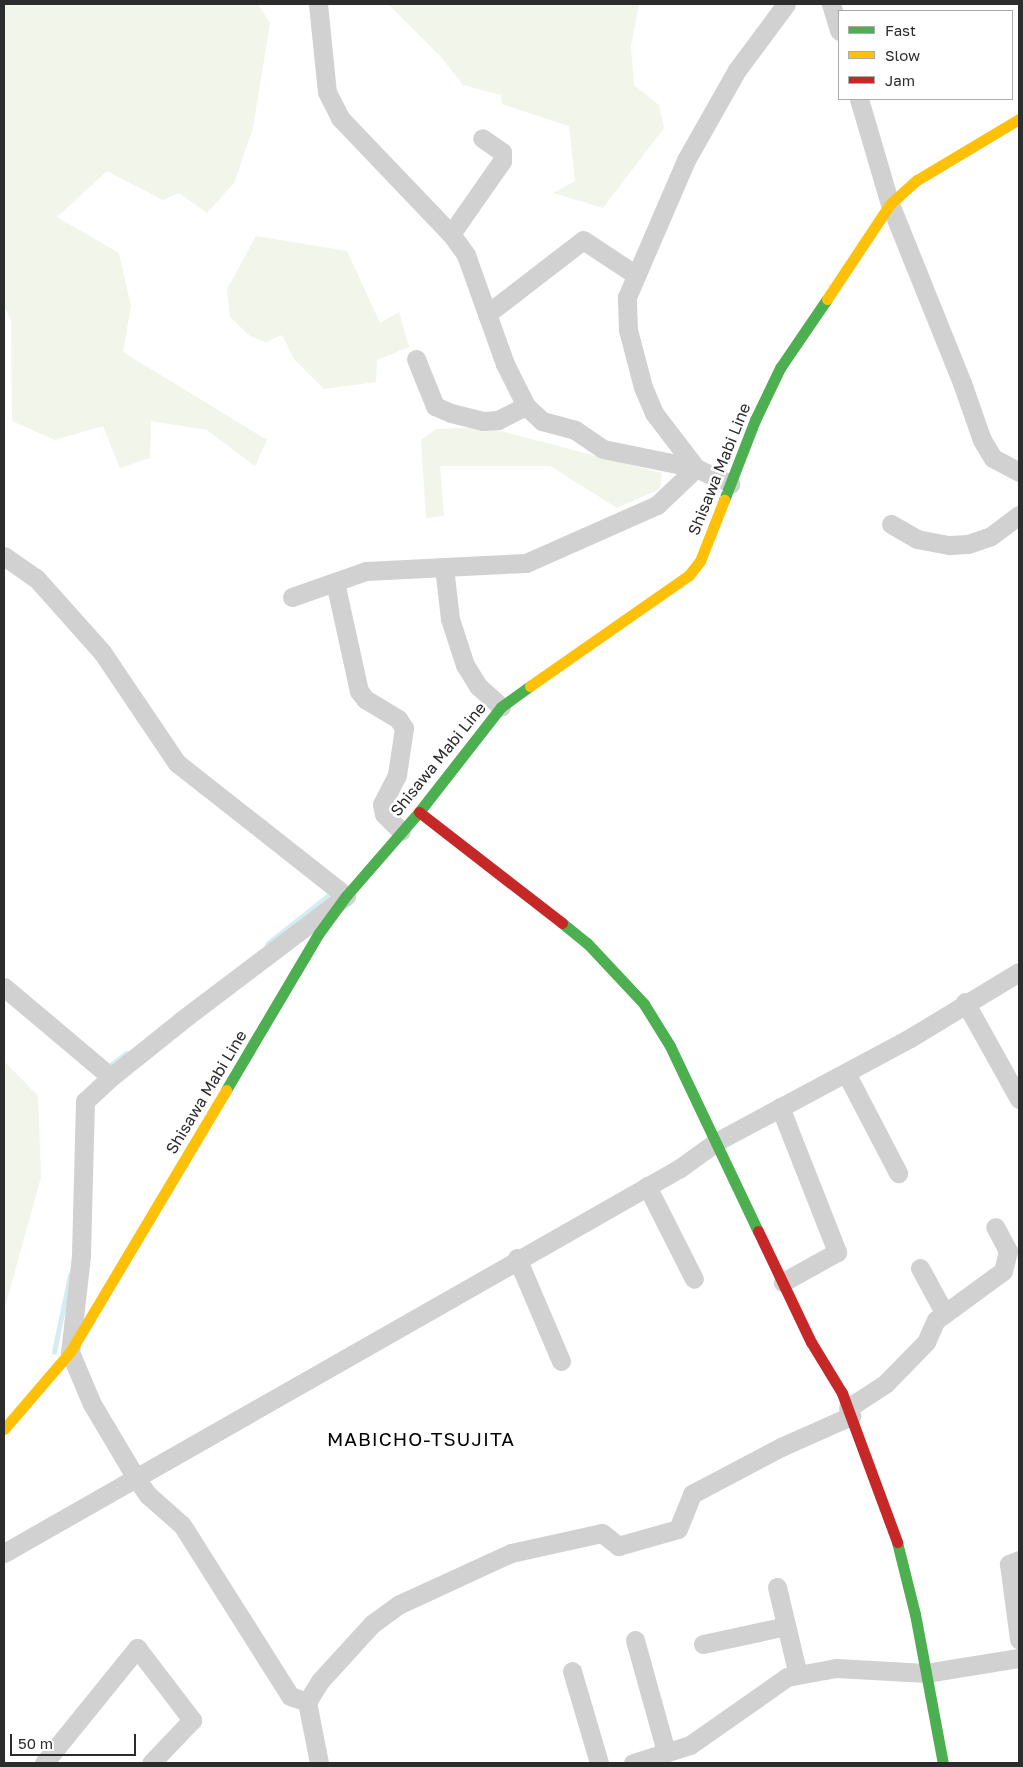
<!DOCTYPE html>
<html>
<head>
<meta charset="utf-8">
<style>
  body { margin:0 }
  #map { position:relative; width:1023px; height:1767px; overflow:hidden; background:#fff; font-family:"Golos Text",sans-serif }
  div>[style] { position:absolute }
  .green>* { inset:0; background:#f1f5ea }
  .stream>* { height:5px; margin:-2.5px; padding:0 2.5px; transform-origin:2.5px; border-radius:2.5px; background:#d4edf3 }
  .street>* { height:19px; margin:-9.5px; padding:0 9.5px; transform-origin:9.5px; border-radius:9.5px; background:#d1d1d1 }
  .fast>* { height:11px; margin:-5.5px; padding:0 5.5px; transform-origin:5.5px; border-radius:5.5px; background:#4caf50 }
  .slow>* { height:11px; margin:-5.5px; padding:0 5.5px; transform-origin:5.5px; border-radius:5.5px; background:#ffc107 }
  .jam>* { height:11px; margin:-5.5px; padding:0 5.5px; transform-origin:5.5px; border-radius:5.5px; background:#c62828 }
  span { translate:-50% -50%; white-space:nowrap; text-align:center; line-height:1.15; -webkit-text-stroke:5px #fff; paint-order:stroke }
  .street-label { font-size:16px; color:#2c2c2c }
  .quarter-label { font-size:19px; color:#000; letter-spacing:1px }
  .frame { position:absolute; inset:0; border:5px solid #2c2c2c; pointer-events:none }
  .legend { position:absolute; left:838px; top:10px; width:175px; height:90px; box-sizing:border-box; background:#fff; border:1px solid #ababab; margin:0; padding:6px 9px; list-style:none; font-size:15px; color:#2c2c2c }
  .legend li { display:flex; align-items:center; gap:10px; height:25px }
  .legend b { width:25px; border:1px solid #ababab }
  .scale { position:absolute; left:10px; top:1734px; width:126px; height:22px; box-sizing:border-box; border:2px solid #2c2c2c; border-top:0; padding-left:6px; font-size:15px; line-height:18px; white-space:nowrap; color:#2c2c2c; -webkit-text-stroke:4px #fff; paint-order:stroke }
</style>
</head>
<body>
<div id="map">
  <div class="green">
    <i style="clip-path:polygon(4px 4px,258px 4px,270px 23px,253px 128px,234px 183px,207px 213px,179px 193px,163px 200px,107px 171px,57px 217px,119px 253px,131px 306px,123px 352px,267px 440px,255px 466px,207px 430px,151px 421px,150px 458px,120px 468px,103px 426px,55px 440px,12px 421px,11px 320px,4px 306px)"></i>
    <i style="clip-path:polygon(388px 4px,639px 4px,631px 46px,634px 85px,659px 105px,664px 128px,603px 208px,553px 193px,575px 181px,569px 126px,502px 104px,501px 95px,463px 85px,441px 57px)"></i>
    <i style="clip-path:polygon(256px 236px,347px 251px,380px 323px,399px 312px,409px 347px,377px 360px,376px 382px,324px 389px,294px 359px,282px 335px,266px 342px,250px 336px,230px 317px,227px 289px)"></i>
    <i style="clip-path:polygon(485px 427px,662px 473px,660px 489px,617px 508px,550px 466px,440px 466px,444px 516px,426px 518px,421px 440px,436px 429px)"></i>
    <i style="clip-path:polygon(4px 1061px,38px 1096px,41px 1177px,4px 1311px)"></i>
  </div>
  <div class="stream">
    <i style="left:267px;top:944px;width:87px;rotate:-38.5deg"></i>
    <i style="left:107px;top:1068px;width:24px;rotate:-38deg"></i>
    <i style="left:54px;top:1352px;width:79px;rotate:-78.3deg"></i>
  </div>
  <div class="street">
    <i style="left:318px;top:4px;width:88px;rotate:84.2deg"></i>
    <i style="left:327px;top:92px;width:29px;rotate:63deg"></i>
    <i style="left:340px;top:118px;width:161px;rotate:46.3deg"></i>
    <i style="left:451px;top:234px;width:26px;rotate:54deg"></i>
    <i style="left:466px;top:255px;width:116px;rotate:70.3deg"></i>
    <i style="left:505px;top:364px;width:47px;rotate:63.4deg"></i>
    <i style="left:526px;top:406px;width:22px;rotate:43deg"></i>
    <i style="left:542px;top:421px;width:34px;rotate:15deg"></i>
    <i style="left:575px;top:430px;width:34px;rotate:34deg"></i>
    <i style="left:603px;top:449px;width:95px;rotate:11.5deg"></i>
    <i style="left:696px;top:468px;width:38px;rotate:25deg"></i>
    <i style="left:831px;top:4px;width:28px;rotate:73deg"></i>
    <i style="left:859px;top:99px;width:109px;rotate:73.6deg"></i>
    <i style="left:890px;top:204px;width:193px;rotate:68.1deg"></i>
    <i style="left:962px;top:383px;width:60px;rotate:70.7deg"></i>
    <i style="left:982px;top:440px;width:21px;rotate:59deg"></i>
    <i style="left:993px;top:458px;width:30px;rotate:28deg"></i>
    <i style="left:451px;top:234px;width:89px;rotate:-55.1deg"></i>
    <i style="left:502px;top:161px;width:9px;rotate:-90deg"></i>
    <i style="left:502px;top:152px;width:24px;rotate:-145deg"></i>
    <i style="left:487px;top:314px;width:121px;rotate:-37.6deg"></i>
    <i style="left:583px;top:240px;width:64px;rotate:33.4deg"></i>
    <i style="left:416px;top:359px;width:51px;rotate:68deg"></i>
    <i style="left:435px;top:406px;width:17px;rotate:24deg"></i>
    <i style="left:451px;top:413px;width:33px;rotate:14deg"></i>
    <i style="left:483px;top:421px;width:15px;rotate:-4deg"></i>
    <i style="left:498px;top:420px;width:31px;rotate:-27deg"></i>
    <i style="left:696px;top:468px;width:69px;rotate:-127.4deg"></i>
    <i style="left:654px;top:413px;width:28px;rotate:-113deg"></i>
    <i style="left:643px;top:387px;width:59px;rotate:-104.7deg"></i>
    <i style="left:628px;top:330px;width:33px;rotate:-92deg"></i>
    <i style="left:627px;top:297px;width:149px;rotate:-66.7deg"></i>
    <i style="left:686px;top:160px;width:103px;rotate:-60.5deg"></i>
    <i style="left:737px;top:70px;width:82px;rotate:-53.4deg"></i>
    <i style="left:891px;top:524px;width:30px;rotate:30deg"></i>
    <i style="left:917px;top:539px;width:33px;rotate:11deg"></i>
    <i style="left:949px;top:545px;width:19px;rotate:-3deg"></i>
    <i style="left:968px;top:544px;width:24px;rotate:-19deg"></i>
    <i style="left:991px;top:536px;width:35px;rotate:-37deg"></i>
    <i style="left:4px;top:556px;width:39px;rotate:35deg"></i>
    <i style="left:36px;top:578px;width:99px;rotate:48.3deg"></i>
    <i style="left:102px;top:652px;width:134px;rotate:56deg"></i>
    <i style="left:177px;top:763px;width:215px;rotate:38.2deg"></i>
    <i style="left:346px;top:896px;width:207px;rotate:142.9deg"></i>
    <i style="left:181px;top:1021px;width:90px;rotate:141.3deg"></i>
    <i style="left:111px;top:1077px;width:35px;rotate:137deg"></i>
    <i style="left:85px;top:1101px;width:155px;rotate:91.5deg"></i>
    <i style="left:81px;top:1256px;width:97px;rotate:96.5deg"></i>
    <i style="left:70px;top:1352px;width:56px;rotate:67.1deg"></i>
    <i style="left:92px;top:1404px;width:86px;rotate:59.3deg"></i>
    <i style="left:136px;top:1478px;width:21px;rotate:55deg"></i>
    <i style="left:148px;top:1495px;width:45px;rotate:41.4deg"></i>
    <i style="left:182px;top:1525px;width:202px;rotate:57.7deg"></i>
    <i style="left:290px;top:1696px;width:18px;rotate:19deg"></i>
    <i style="left:444px;top:567px;width:52px;rotate:83.4deg"></i>
    <i style="left:450px;top:619px;width:48px;rotate:71.9deg"></i>
    <i style="left:465px;top:665px;width:25px;rotate:58deg"></i>
    <i style="left:478px;top:686px;width:31px;rotate:42deg"></i>
    <i style="left:335px;top:582px;width:112px;rotate:77.6deg"></i>
    <i style="left:359px;top:691px;width:10px;rotate:53deg"></i>
    <i style="left:365px;top:699px;width:39px;rotate:31deg"></i>
    <i style="left:398px;top:719px;width:11px;rotate:56deg"></i>
    <i style="left:404px;top:728px;width:48px;rotate:98.5deg"></i>
    <i style="left:397px;top:775px;width:33px;rotate:117deg"></i>
    <i style="left:382px;top:804px;width:10px;rotate:79deg"></i>
    <i style="left:384px;top:814px;width:24px;rotate:45deg"></i>
    <i style="left:292px;top:597px;width:78px;rotate:-19.4deg"></i>
    <i style="left:366px;top:571px;width:160px;rotate:-2.9deg"></i>
    <i style="left:526px;top:563px;width:143px;rotate:-23.9deg"></i>
    <i style="left:657px;top:505px;width:54px;rotate:-43.5deg"></i>
    <i style="left:4px;top:987px;width:140px;rotate:40.1deg"></i>
    <i style="left:965px;top:1002px;width:111px;rotate:60.9deg"></i>
    <i style="left:846px;top:1073px;width:113px;rotate:62.5deg"></i>
    <i style="left:780px;top:1107px;width:156px;rotate:68.5deg"></i>
    <i style="left:837px;top:1252px;width:62px;rotate:150.9deg"></i>
    <i style="left:647px;top:1186px;width:104px;rotate:63.2deg"></i>
    <i style="left:517px;top:1258px;width:112px;rotate:66.9deg"></i>
    <i style="left:920px;top:1268px;width:52px;rotate:61.5deg"></i>
    <i style="left:848px;top:1408px;width:44px;rotate:-33deg"></i>
    <i style="left:885px;top:1384px;width:59px;rotate:-45.7deg"></i>
    <i style="left:926px;top:1342px;width:24px;rotate:-66deg"></i>
    <i style="left:936px;top:1320px;width:83px;rotate:-36.2deg"></i>
    <i style="left:1003px;top:1271px;width:21px;rotate:-76deg"></i>
    <i style="left:1008px;top:1251px;width:27px;rotate:-118deg"></i>
    <i style="left:4px;top:1553px;width:778px;rotate:-29.66deg"></i>
    <i style="left:680px;top:1168px;width:44px;rotate:-35.8deg"></i>
    <i style="left:716px;top:1142px;width:220px;rotate:-28.2deg"></i>
    <i style="left:910px;top:1038px;width:127px;rotate:-31.2deg"></i>
    <i style="left:1019px;top:1560px;width:11px;rotate:158deg"></i>
    <i style="left:1009px;top:1564px;width:76px;rotate:82.4deg"></i>
    <i style="left:777px;top:1587px;width:90px;rotate:76.6deg"></i>
    <i style="left:635px;top:1640px;width:116px;rotate:74.5deg"></i>
    <i style="left:703px;top:1644px;width:85px;rotate:-12.2deg"></i>
    <i style="left:572px;top:1671px;width:96px;rotate:73.6deg"></i>
    <i style="left:44px;top:1763px;width:148px;rotate:-51deg"></i>
    <i style="left:137px;top:1648px;width:91px;rotate:52.6deg"></i>
    <i style="left:192px;top:1720px;width:59px;rotate:133.6deg"></i>
    <i style="left:319px;top:1763px;width:62px;rotate:-101.1deg"></i>
    <i style="left:307px;top:1702px;width:25px;rotate:-58deg"></i>
    <i style="left:320px;top:1681px;width:77px;rotate:-47.6deg"></i>
    <i style="left:372px;top:1624px;width:34px;rotate:-36deg"></i>
    <i style="left:400px;top:1604px;width:122px;rotate:-24.7deg"></i>
    <i style="left:511px;top:1553px;width:93px;rotate:-12.4deg"></i>
    <i style="left:602px;top:1533px;width:21px;rotate:39deg"></i>
    <i style="left:618px;top:1546px;width:62px;rotate:-15.8deg"></i>
    <i style="left:678px;top:1529px;width:38px;rotate:-68deg"></i>
    <i style="left:692px;top:1494px;width:101px;rotate:-27.8deg"></i>
    <i style="left:781px;top:1447px;width:77px;rotate:-23.9deg"></i>
    <i style="left:633px;top:1763px;width:60px;rotate:-17.5deg"></i>
    <i style="left:690px;top:1745px;width:118px;rotate:-35deg"></i>
    <i style="left:787px;top:1677px;width:50px;rotate:-10.4deg"></i>
    <i style="left:836px;top:1668px;width:90px;rotate:3.2deg"></i>
    <i style="left:926px;top:1673px;width:94px;rotate:-9.2deg"></i>
  </div>
  <div class="fast">
    <i style="left:724px;top:500px;width:86px;rotate:-68.8deg"></i>
    <i style="left:755px;top:420px;width:58px;rotate:-64.3deg"></i>
    <i style="left:780px;top:368px;width:83px;rotate:-55.7deg"></i>
    <i style="left:562px;top:923px;width:32px;rotate:39deg"></i>
    <i style="left:587px;top:943px;width:83px;rotate:46.9deg"></i>
    <i style="left:644px;top:1004px;width:49px;rotate:58.2deg"></i>
    <i style="left:670px;top:1046px;width:205px;rotate:64.6deg"></i>
    <i style="left:226px;top:1090px;width:182px;rotate:-59.4deg"></i>
    <i style="left:319px;top:933px;width:46px;rotate:-53.9deg"></i>
    <i style="left:346px;top:896px;width:111px;rotate:-49deg"></i>
    <i style="left:419px;top:812px;width:133px;rotate:-52deg"></i>
    <i style="left:501px;top:707px;width:36px;rotate:-36deg"></i>
    <i style="left:897px;top:1542px;width:74px;rotate:76deg"></i>
    <i style="left:915px;top:1614px;width:152px;rotate:79.4deg"></i>
  </div>
  <div class="slow">
    <i style="left:827px;top:299px;width:114px;rotate:-56.4deg"></i>
    <i style="left:890px;top:204px;width:36px;rotate:-42deg"></i>
    <i style="left:917px;top:180px;width:119px;rotate:-30.9deg"></i>
    <i style="left:530px;top:686px;width:194px;rotate:-34.9deg"></i>
    <i style="left:689px;top:575px;width:18px;rotate:-52deg"></i>
    <i style="left:700px;top:561px;width:66px;rotate:-68.5deg"></i>
    <i style="left:4px;top:1429px;width:101px;rotate:-49.4deg"></i>
    <i style="left:70px;top:1352px;width:305px;rotate:-59.2deg"></i>
  </div>
  <div class="jam">
    <i style="left:419px;top:812px;width:181px;rotate:37.8deg"></i>
    <i style="left:758px;top:1231px;width:123px;rotate:64.5deg"></i>
    <i style="left:811px;top:1342px;width:60px;rotate:58.7deg"></i>
    <i style="left:842px;top:1393px;width:159px;rotate:69.7deg"></i>
  </div>
  <div class="street-label">
    <span style="left:719px;top:469px;rotate:-68deg">Shisawa Mabi Line</span>
    <span style="left:438px;top:759px;rotate:-51deg">Shisawa Mabi Line</span>
    <span style="left:206px;top:1092px;rotate:-59deg">Shisawa Mabi Line</span>
  </div>
  <div class="quarter-label">
    <span style="left:421px;top:1439px">MABICHO-TSUJITA</span>
  </div>
  <div class="frame"></div>
  <ul class="legend">
  <li><b style="height:6px;background:#4caf50"></b>Fast</li>
  <li><b style="height:6px;background:#ffc107"></b>Slow</li>
  <li><b style="height:6px;background:#c62828"></b>Jam</li>
  </ul>
  <div class="scale">50 m</div>
</div>
</body>
</html>
